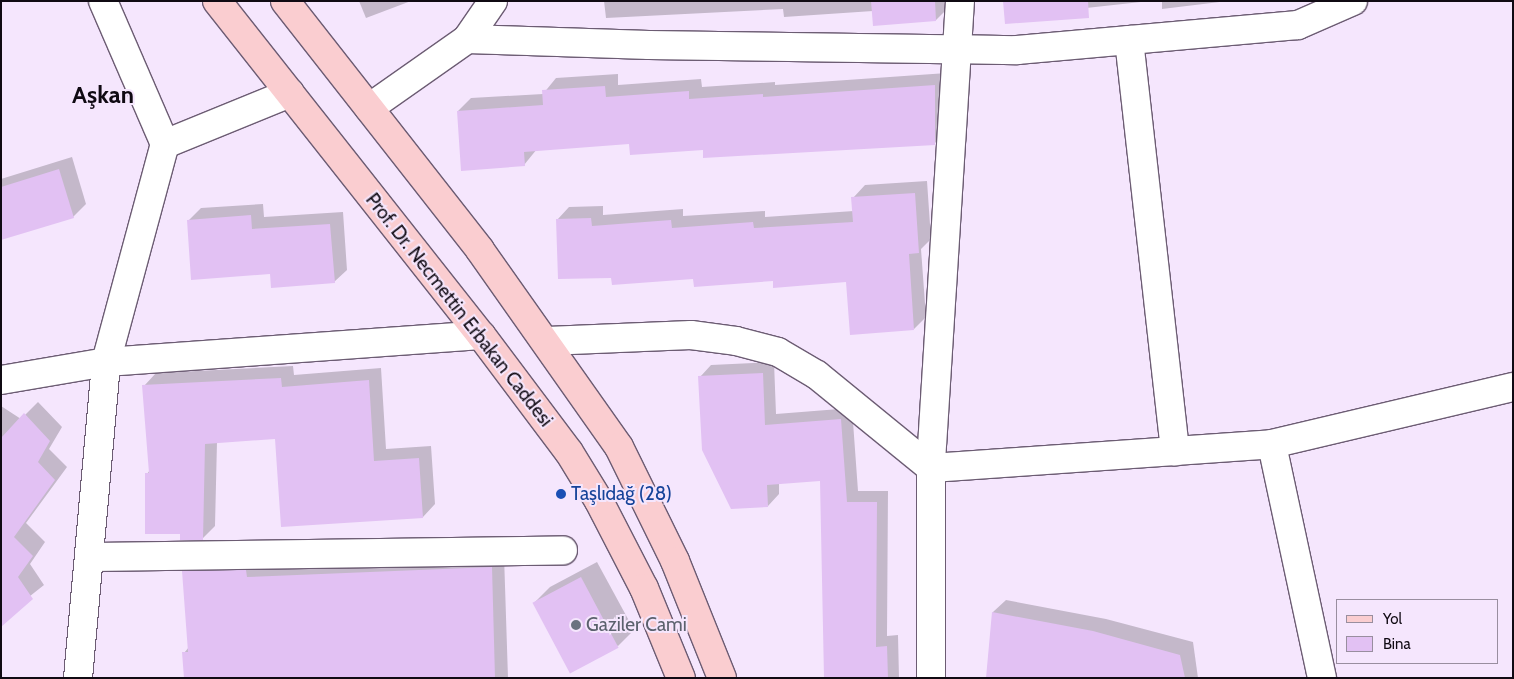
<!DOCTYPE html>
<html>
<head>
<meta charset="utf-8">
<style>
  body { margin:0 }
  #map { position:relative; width:1514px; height:679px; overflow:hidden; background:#f5e6fd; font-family:Cabin,sans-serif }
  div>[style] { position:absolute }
  .shadow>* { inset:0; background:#0003 }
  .building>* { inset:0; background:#e2c1f3; transform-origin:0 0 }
  .roads { filter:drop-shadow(1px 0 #6c5c73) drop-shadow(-1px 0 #6c5c73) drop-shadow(0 1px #6c5c73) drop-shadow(0 -1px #6c5c73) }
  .minor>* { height:28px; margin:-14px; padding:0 14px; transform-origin:14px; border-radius:14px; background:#fff }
  .primary>* { height:28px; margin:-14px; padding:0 14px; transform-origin:14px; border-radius:14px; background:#facdd0 }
  .dots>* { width:14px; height:14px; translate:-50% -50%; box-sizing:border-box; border:2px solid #f5e6fd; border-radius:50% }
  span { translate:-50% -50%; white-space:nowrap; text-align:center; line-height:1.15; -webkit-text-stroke:4px #f5e6fd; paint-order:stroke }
  .street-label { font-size:19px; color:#100a13 }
  .transit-label { font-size:19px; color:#164399 }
  .left { translate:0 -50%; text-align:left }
  .worship-label { font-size:19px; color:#5b616d }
  .district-label { font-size:24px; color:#100a13; font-weight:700 }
  .frame { position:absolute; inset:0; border:2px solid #100a13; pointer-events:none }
  .legend { position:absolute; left:1336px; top:599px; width:162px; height:65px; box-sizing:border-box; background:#f5e6fd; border:1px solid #998e9f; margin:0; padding:6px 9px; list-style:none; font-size:15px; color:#100a13 }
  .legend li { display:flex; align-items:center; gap:10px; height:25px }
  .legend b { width:25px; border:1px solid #998e9f }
</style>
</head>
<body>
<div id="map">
  <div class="shadow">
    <i style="clip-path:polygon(359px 1px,411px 1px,366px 18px)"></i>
    <i style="clip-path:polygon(604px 1px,948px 1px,948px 8px,936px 20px,873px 11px,784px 17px,783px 9px,606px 18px)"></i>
    <i style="clip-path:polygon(1004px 1px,1150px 1px,1077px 9px)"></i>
    <i style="clip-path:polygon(1162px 1px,1228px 1px,1162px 9px)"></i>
    <i style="clip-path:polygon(947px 73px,947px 131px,935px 143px,704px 148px,630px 143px,537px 149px,524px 165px,458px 111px,471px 98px,543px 94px,556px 78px,618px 74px,618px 85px,701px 79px,702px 87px,775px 82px,775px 85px)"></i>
    <i style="clip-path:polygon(72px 157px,86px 204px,73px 217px,1px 238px,1px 179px)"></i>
    <i style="clip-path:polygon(927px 181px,931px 239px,921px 249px,926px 317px,914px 329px,848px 281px,613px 277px,557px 220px,569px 207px,603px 206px,603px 215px,683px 209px,683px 216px,765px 211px,765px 217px,854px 211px,853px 198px,865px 185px)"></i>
    <i style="clip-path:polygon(263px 204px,264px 217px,343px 212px,347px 270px,334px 282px,271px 273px,188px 221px,201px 208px)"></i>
    <i style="clip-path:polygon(774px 362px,776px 414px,852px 408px,858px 491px,888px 491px,887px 636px,898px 635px,899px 678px,825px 678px,821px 480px,779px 483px,779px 494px,768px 506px,700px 377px,711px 365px)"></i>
    <i style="clip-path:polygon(293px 366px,294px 375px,381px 368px,386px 449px,431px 446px,435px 504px,423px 517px,276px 438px,217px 442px,215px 526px,203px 538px,181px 533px,147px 474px,150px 470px,144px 386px,156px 373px)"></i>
    <i style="clip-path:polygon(38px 402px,62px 427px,49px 449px,67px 467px,26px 523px,45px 542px,30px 564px,44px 585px,1px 619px,1px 406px,21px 419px)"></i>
    <i style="clip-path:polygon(504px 555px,508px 678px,185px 678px,184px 653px,189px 647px,184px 572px,196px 559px)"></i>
    <i style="clip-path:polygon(597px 562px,634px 630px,618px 646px,534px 603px,550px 587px)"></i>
    <i style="clip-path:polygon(1006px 600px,1106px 619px,1193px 642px,1198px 678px,987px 678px,993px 612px)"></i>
  </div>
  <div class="building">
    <i style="clip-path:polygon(871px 1px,935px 1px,936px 21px,873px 26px)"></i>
    <i style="clip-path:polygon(1003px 1px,1088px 1px,1089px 18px,1005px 24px)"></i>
    <i style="clip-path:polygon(935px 85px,935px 145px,703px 158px,703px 150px,630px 155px,629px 144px,524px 152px,525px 166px,461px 171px,457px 111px,543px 105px,542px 90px,605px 86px,606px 97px,689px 91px,689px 99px,763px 94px,763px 97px)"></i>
    <i style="clip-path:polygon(59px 169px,74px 218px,1px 240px,1px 187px)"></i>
    <i style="clip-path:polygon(915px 193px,919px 253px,909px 254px,914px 330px,850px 335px,846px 282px,773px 288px,773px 281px,694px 287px,693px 279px,612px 285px,611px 278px,558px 279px,556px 219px,591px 218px,592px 226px,671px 220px,672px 228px,753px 222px,754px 228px,853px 222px,851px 197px)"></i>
    <i style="clip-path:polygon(251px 215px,252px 229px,330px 224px,335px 283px,271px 288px,270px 274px,191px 280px,187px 220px)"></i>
    <i style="clip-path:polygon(763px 373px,765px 425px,841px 419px,847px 502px,877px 502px,876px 647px,887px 646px,888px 678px,824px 678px,820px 481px,767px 485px,768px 507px,731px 509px,702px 450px,698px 376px)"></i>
    <i style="clip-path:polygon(281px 378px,282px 387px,369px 380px,374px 461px,419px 458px,423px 518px,281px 527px,275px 439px,205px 444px,203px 540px,180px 540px,180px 534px,145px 534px,145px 473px,149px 473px,142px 385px)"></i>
    <i style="clip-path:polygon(24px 413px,50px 441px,38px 462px,55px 480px,14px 537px,33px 556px,18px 577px,33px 599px,1px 627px,1px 438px)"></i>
    <i style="clip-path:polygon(492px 567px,495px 678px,184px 678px,182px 652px,188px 652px,182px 571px,246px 570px,247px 577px)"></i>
    <i style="left:581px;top:577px;width:80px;height:55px;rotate:62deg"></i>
    <i style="clip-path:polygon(992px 612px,1093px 631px,1180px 655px,1185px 678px,986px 678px)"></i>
  </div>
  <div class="roads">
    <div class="minor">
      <i style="left:103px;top:1px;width:156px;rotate:66.6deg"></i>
      <i style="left:960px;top:1px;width:468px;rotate:93.6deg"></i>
      <i style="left:931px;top:468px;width:342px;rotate:-4deg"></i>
      <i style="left:467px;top:39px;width:182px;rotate:1.9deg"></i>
      <i style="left:649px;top:45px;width:368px;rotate:0.8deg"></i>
      <i style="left:1017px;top:50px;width:282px;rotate:-5.1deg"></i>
      <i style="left:1298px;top:25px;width:60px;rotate:-23.6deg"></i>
      <i style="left:1129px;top:40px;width:414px;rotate:83.6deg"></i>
      <i style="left:369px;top:108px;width:120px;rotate:-35.1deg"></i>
      <i style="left:467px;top:39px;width:46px;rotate:-55.6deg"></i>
      <i style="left:547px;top:341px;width:144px;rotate:-2.4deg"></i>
      <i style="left:691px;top:335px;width:45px;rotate:7.6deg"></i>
      <i style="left:736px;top:341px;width:43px;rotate:14.7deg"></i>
      <i style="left:778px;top:352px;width:45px;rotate:30.5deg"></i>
      <i style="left:817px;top:375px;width:147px;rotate:39.2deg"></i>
      <i style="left:931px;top:468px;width:210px;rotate:90deg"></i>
      <i style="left:1px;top:380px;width:107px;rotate:-9.7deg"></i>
      <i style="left:106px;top:362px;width:376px;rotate:-4.1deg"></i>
      <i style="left:90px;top:557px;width:473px;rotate:-0.8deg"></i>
      <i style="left:78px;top:678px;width:317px;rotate:-84.9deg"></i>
      <i style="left:106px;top:362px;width:226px;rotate:-74.9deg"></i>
      <i style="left:165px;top:144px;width:135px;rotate:-22.2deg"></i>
      <i style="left:1322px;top:678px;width:239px;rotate:-102.1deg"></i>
      <i style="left:1272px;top:444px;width:248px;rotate:-13.3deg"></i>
    </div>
    <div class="primary">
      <i style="left:217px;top:1px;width:426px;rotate:51.7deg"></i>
      <i style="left:481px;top:335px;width:146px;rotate:53.1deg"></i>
      <i style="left:569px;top:452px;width:57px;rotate:58.5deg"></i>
      <i style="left:599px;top:501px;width:98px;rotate:62.7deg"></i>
      <i style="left:644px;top:588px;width:97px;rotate:67.7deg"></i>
      <i style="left:285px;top:1px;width:316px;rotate:51.9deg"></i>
      <i style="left:480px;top:250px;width:241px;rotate:54.8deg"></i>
      <i style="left:619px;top:447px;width:127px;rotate:63.8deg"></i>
      <i style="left:675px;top:561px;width:126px;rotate:68.1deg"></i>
    </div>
  </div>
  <div class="dots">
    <i style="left:561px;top:494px;background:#1a4fb4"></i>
    <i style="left:576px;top:625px;background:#6b7280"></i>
  </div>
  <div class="street-label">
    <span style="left:459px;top:310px;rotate:52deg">Prof. Dr. Necmettin Erbakan Caddesi</span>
  </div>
  <div class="transit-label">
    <span class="left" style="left:571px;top:494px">Taşlıdağ (28)</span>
  </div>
  <div class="worship-label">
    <span class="left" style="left:586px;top:625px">Gaziler Cami</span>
  </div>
  <div class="district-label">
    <span style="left:103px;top:95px">Aşkan</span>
  </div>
  <div class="frame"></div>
  <ul class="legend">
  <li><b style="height:6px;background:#facdd0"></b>Yol</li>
  <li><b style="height:14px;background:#e2c1f3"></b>Bina</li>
  </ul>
</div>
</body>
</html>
